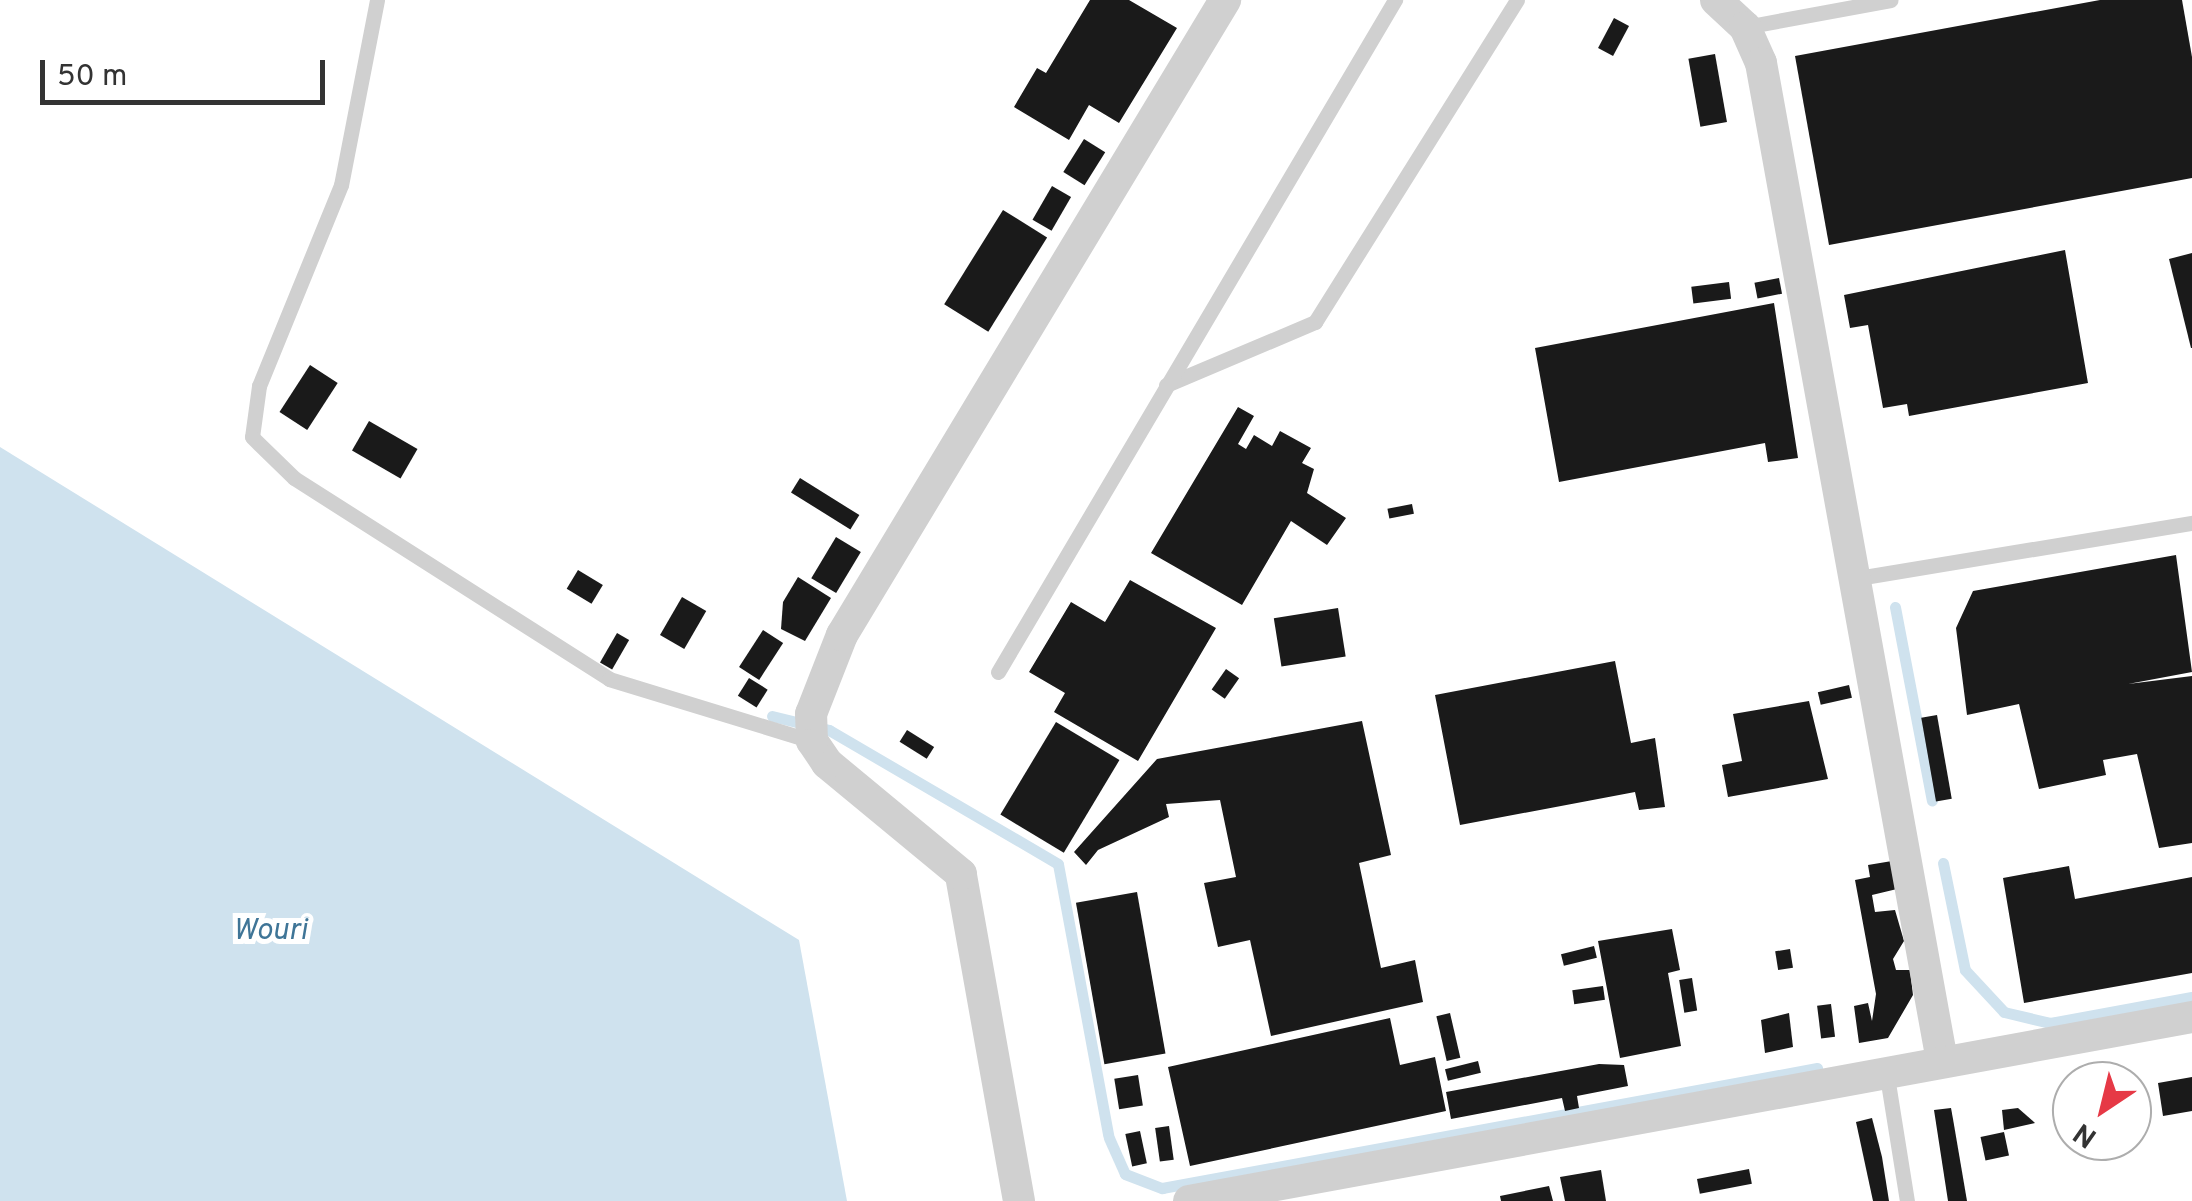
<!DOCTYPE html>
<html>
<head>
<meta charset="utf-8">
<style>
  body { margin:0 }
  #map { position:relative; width:2192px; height:1201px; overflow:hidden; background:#fff; font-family:Overpass,sans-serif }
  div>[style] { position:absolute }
  .water>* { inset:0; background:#cfe2ee }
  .stream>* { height:11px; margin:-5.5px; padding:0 5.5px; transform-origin:5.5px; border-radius:5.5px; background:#cfe2ee }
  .building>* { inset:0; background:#1a1a1a; transform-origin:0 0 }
  .lane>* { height:15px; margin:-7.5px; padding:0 7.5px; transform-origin:7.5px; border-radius:7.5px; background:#d0d0d0 }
  .street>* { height:32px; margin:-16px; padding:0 16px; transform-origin:16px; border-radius:16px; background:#d0d0d0 }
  span { translate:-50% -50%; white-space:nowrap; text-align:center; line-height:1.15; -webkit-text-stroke:10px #fff; paint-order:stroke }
  .water-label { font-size:30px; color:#3f7597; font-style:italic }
  .north { position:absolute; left:2052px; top:1061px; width:100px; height:100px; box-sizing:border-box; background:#fff; border:2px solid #adadad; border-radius:50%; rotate:215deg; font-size:28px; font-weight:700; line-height:40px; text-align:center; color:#333 }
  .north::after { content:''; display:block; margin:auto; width:35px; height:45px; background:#e63946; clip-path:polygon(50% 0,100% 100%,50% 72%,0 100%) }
  .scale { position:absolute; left:40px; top:60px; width:285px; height:45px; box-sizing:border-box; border:5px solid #333; border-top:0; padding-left:12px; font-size:30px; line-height:35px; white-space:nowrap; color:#333; -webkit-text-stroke:8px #fff; paint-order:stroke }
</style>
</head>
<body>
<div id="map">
  <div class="water">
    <i style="clip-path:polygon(0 447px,799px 940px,847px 1201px,0 1201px)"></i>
  </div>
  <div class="stream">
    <i style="left:1895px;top:607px;width:197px;rotate:79.2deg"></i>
    <i style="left:772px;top:716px;width:59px;rotate:13.8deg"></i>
    <i style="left:829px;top:730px;width:265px;rotate:30.3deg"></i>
    <i style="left:1058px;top:864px;width:276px;rotate:79.5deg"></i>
    <i style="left:1943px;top:863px;width:109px;rotate:78.4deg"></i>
    <i style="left:1965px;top:970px;width:57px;rotate:47.1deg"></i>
    <i style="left:2004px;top:1012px;width:47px;rotate:13.4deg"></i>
    <i style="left:2050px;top:1023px;width:144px;rotate:-10.4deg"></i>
    <i style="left:1109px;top:1138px;width:39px;rotate:66deg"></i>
    <i style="left:1125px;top:1174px;width:40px;rotate:21deg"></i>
    <i style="left:1162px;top:1188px;width:666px;rotate:-10.38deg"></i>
  </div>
  <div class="building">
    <i style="clip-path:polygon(1090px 0,1129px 0,1177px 28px,1119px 123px,1089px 105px,1069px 140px,1014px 107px,1037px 68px,1046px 73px)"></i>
    <i style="clip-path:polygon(2100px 0,2182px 0,2192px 57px,2192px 178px,1829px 245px,1795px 56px)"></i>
    <i style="left:1614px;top:18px;width:17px;height:34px;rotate:28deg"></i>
    <i style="left:1715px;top:54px;width:69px;height:27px;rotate:80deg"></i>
    <i style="left:1084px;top:139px;width:25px;height:39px;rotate:32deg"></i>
    <i style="left:1052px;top:186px;width:22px;height:39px;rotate:30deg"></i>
    <i style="left:1003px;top:210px;width:52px;height:111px;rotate:32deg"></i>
    <i style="clip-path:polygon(2065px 250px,2088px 383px,1909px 416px,1907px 404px,1883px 408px,1868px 325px,1850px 328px,1844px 295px)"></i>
    <i style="clip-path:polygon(2192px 253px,2192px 348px,2191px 348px,2169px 259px)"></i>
    <i style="left:1779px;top:278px;width:16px;height:25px;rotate:79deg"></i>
    <i style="left:1729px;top:282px;width:17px;height:38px;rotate:83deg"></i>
    <i style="clip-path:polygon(1774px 303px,1798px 458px,1768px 462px,1765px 443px,1559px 482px,1535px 348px)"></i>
    <i style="left:310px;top:365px;width:33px;height:56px;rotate:33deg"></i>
    <i style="clip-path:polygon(1238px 407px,1254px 416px,1238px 444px,1246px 449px,1254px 435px,1272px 446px,1280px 431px,1311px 448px,1302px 463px,1314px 469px,1307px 493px,1346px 518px,1327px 545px,1291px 521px,1242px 605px,1151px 553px)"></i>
    <i style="left:369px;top:421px;width:56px;height:34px;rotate:30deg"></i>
    <i style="left:800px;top:478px;width:70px;height:17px;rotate:32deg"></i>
    <i style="left:1412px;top:504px;width:10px;height:25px;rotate:79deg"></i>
    <i style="left:836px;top:537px;width:29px;height:48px;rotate:31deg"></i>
    <i style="clip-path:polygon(2176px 555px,2192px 672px,2128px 684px,2192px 676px,2192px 843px,2159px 848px,2137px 754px,2103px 760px,2106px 775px,2039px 789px,2019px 704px,1967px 715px,1956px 628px,1973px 591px)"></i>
    <i style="left:578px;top:570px;width:29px;height:22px;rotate:31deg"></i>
    <i style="clip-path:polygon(798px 577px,831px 598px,805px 641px,781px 629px,783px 602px)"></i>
    <i style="clip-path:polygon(1130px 580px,1216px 628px,1138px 761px,1054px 712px,1065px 693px,1029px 672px,1071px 602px,1105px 622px)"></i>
    <i style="left:682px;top:597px;width:28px;height:44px;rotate:30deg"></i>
    <i style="left:1338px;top:608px;width:49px;height:65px;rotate:81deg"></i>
    <i style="left:763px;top:630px;width:24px;height:44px;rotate:33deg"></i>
    <i style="left:617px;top:633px;width:14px;height:34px;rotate:30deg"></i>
    <i style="clip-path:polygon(1615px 661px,1631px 743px,1655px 738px,1665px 807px,1639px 810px,1635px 792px,1460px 825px,1435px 695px)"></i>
    <i style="left:1226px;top:669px;width:16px;height:25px;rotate:35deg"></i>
    <i style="left:749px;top:678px;width:22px;height:21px;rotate:32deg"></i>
    <i style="left:1849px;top:685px;width:13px;height:32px;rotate:77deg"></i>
    <i style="clip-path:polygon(1809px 701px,1828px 779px,1728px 797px,1722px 765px,1742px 761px,1733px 714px)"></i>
    <i style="left:1937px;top:715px;width:85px;height:16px;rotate:80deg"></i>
    <i style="clip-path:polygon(1362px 721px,1391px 855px,1359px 863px,1381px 968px,1415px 960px,1423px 1002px,1271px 1036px,1250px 940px,1218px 947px,1204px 883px,1236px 877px,1220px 800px,1166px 804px,1169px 817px,1098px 850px,1086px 865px,1074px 852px,1157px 759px)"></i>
    <i style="left:1056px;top:722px;width:74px;height:108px;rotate:31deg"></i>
    <i style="left:907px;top:730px;width:32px;height:14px;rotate:32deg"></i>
    <i style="clip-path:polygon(1892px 861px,1897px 889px,1872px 895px,1875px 912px,1895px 910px,1904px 941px,1893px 959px,1896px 970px,1910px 970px,1913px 995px,1888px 1038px,1859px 1043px,1854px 1006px,1868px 1003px,1872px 1021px,1876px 994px,1855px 880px,1870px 877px,1868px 865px)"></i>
    <i style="clip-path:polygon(2069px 866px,2075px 899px,2192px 877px,2192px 973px,2024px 1003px,2003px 878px)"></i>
    <i style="left:1137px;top:892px;width:164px;height:62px;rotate:80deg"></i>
    <i style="clip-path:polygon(1672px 929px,1680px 970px,1668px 973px,1681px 1046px,1620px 1058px,1598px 941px)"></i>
    <i style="left:1594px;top:946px;width:12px;height:34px;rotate:76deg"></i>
    <i style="left:1790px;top:949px;width:19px;height:15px;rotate:81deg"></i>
    <i style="left:1692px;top:978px;width:33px;height:13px;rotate:81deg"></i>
    <i style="left:1603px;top:986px;width:14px;height:31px;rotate:82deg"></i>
    <i style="left:1831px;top:1004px;width:33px;height:14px;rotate:83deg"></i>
    <i style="left:1450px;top:1013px;width:46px;height:14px;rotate:77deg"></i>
    <i style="clip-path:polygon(1789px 1013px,1793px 1047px,1765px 1053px,1761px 1020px)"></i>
    <i style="clip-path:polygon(1390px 1018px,1400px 1065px,1435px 1057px,1446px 1111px,1190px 1166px,1168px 1067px)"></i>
    <i style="left:1478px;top:1061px;width:12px;height:34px;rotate:76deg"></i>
    <i style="clip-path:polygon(1599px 1064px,1624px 1065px,1628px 1086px,1577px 1096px,1579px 1108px,1565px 1111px,1562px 1098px,1451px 1119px,1446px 1092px)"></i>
    <i style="left:1138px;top:1075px;width:31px;height:24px;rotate:81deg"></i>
    <i style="clip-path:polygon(2192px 1077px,2192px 1111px,2163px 1116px,2158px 1083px)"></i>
    <i style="clip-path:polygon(1951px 1108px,1953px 1119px,1967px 1201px,1948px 1201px,1934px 1110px)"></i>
    <i style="clip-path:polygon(2018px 1108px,2035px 1123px,2004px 1130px,2002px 1110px)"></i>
    <i style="clip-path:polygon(1872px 1118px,1882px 1157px,1889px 1201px,1873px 1201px,1856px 1122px)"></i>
    <i style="left:1169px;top:1126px;width:34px;height:14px;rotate:82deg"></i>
    <i style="left:1140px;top:1131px;width:33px;height:15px;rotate:78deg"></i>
    <i style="left:2004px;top:1132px;width:24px;height:24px;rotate:78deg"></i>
    <i style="left:1749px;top:1169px;width:15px;height:53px;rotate:79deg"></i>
    <i style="clip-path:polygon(1601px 1170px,1606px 1201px,1565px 1201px,1560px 1177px)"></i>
    <i style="clip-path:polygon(1549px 1186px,1553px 1201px,1501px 1201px,1500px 1196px)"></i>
  </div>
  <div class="lane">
    <i style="left:377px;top:0;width:188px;rotate:101deg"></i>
    <i style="left:341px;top:185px;width:217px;rotate:112.2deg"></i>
    <i style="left:259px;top:386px;width:51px;rotate:97.8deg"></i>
    <i style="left:252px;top:437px;width:59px;rotate:44.3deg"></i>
    <i style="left:294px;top:478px;width:374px;rotate:32.5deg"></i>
    <i style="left:609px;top:679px;width:212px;rotate:17deg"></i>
    <i style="left:1745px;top:27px;width:148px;rotate:-10.5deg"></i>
    <i style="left:1166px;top:385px;width:162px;rotate:-22.9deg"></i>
    <i style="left:1315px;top:322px;width:380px;rotate:-57.9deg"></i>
    <i style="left:1858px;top:578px;width:338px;rotate:-9.4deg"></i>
    <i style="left:998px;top:672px;width:781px;rotate:-59.43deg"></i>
    <i style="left:1886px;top:1070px;width:133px;rotate:80.9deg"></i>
  </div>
  <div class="street">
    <i style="left:1716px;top:0;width:40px;rotate:43deg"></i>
    <i style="left:1745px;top:27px;width:39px;rotate:66deg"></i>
    <i style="left:1761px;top:63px;width:1014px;rotate:79.72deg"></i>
    <i style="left:1019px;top:1201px;width:332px;rotate:-100.1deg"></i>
    <i style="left:961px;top:874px;width:174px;rotate:-140.4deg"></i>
    <i style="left:827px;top:763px;width:27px;rotate:-124deg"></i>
    <i style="left:812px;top:741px;width:27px;rotate:-92deg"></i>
    <i style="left:811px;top:714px;width:85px;rotate:-68.6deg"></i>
    <i style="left:842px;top:635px;width:742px;rotate:-58.9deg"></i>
    <i style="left:1189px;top:1201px;width:1020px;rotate:-10.4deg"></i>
  </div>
  <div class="water-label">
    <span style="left:270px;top:932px">Wouri</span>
  </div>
  <div class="north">N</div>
  <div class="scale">50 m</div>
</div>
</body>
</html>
